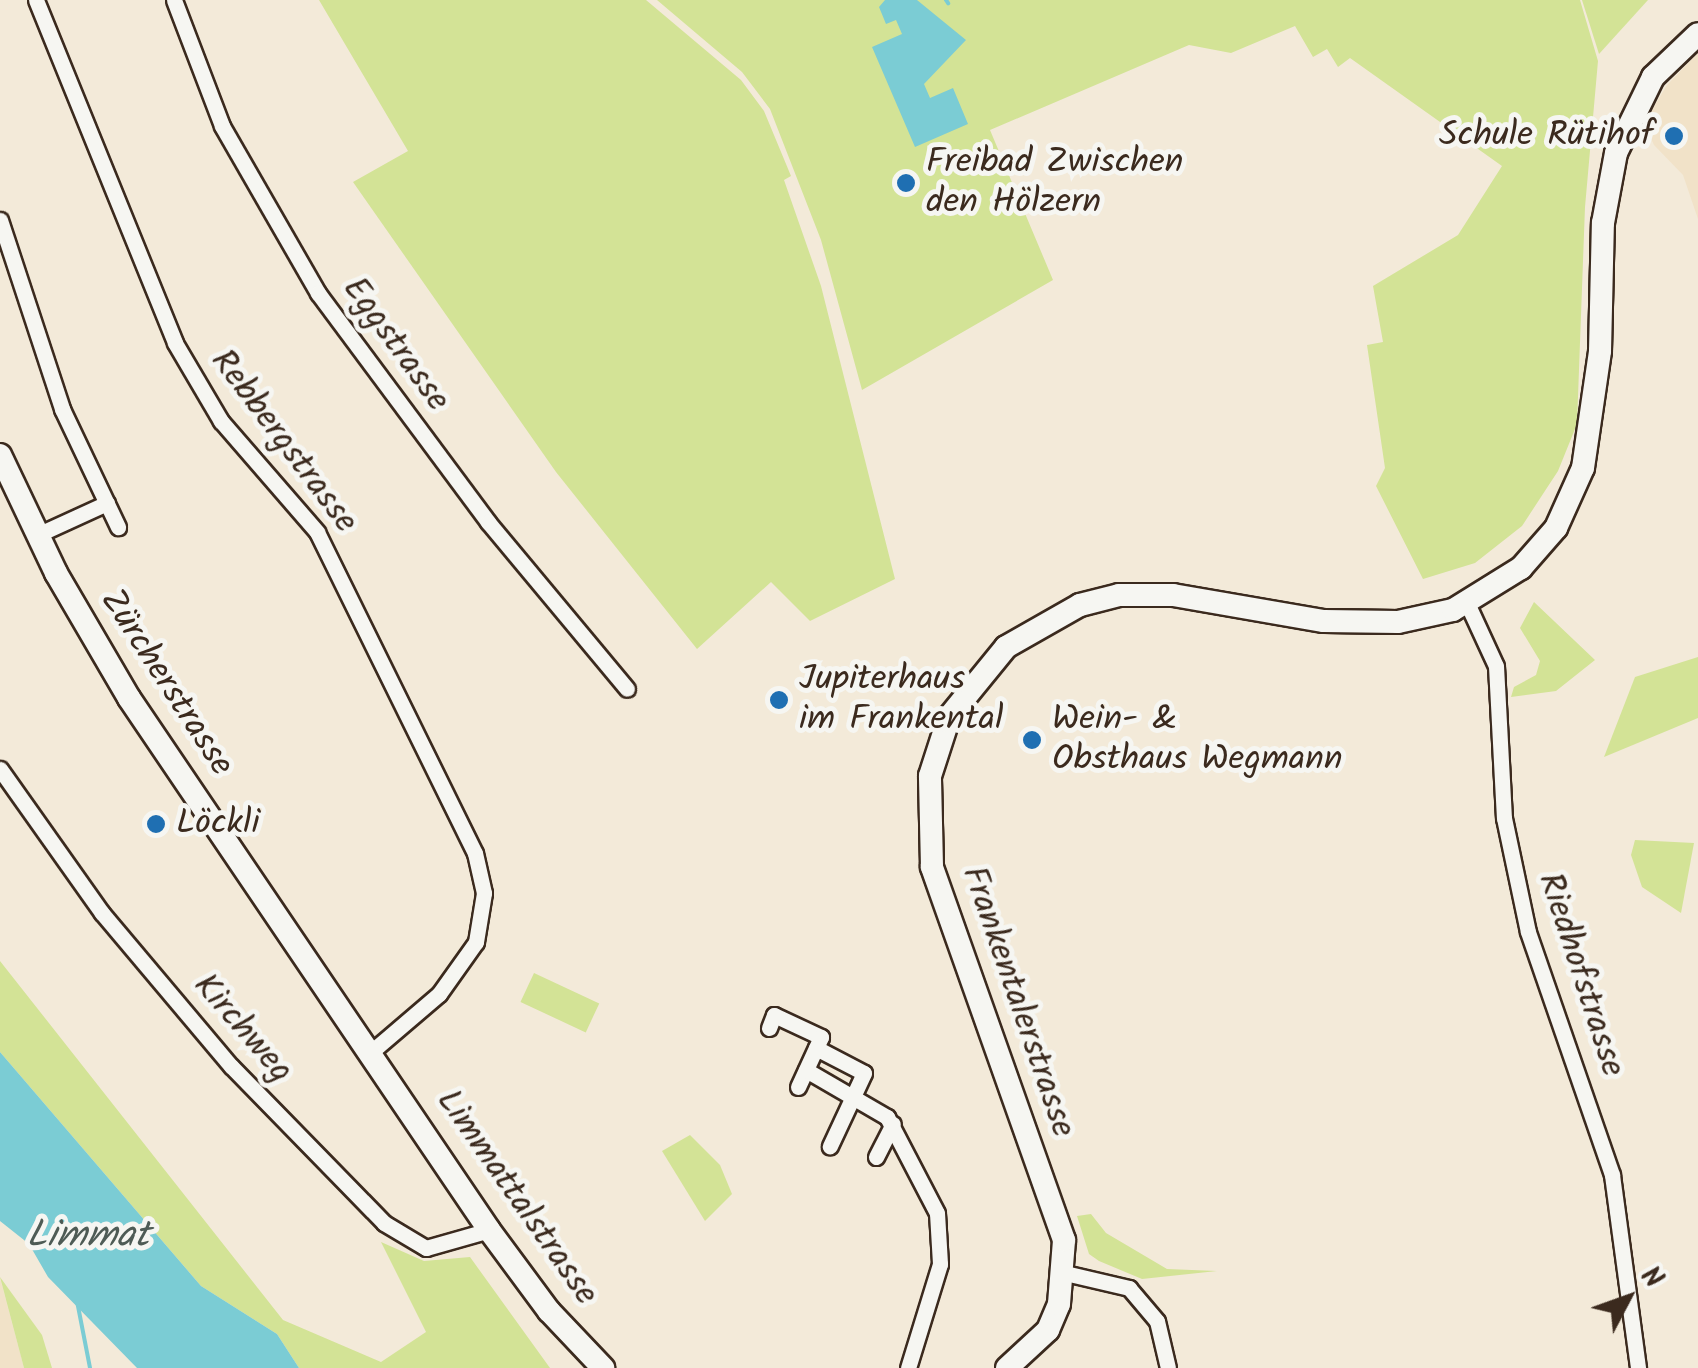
<!DOCTYPE html>
<html>
<head>
<meta charset="utf-8">
<style>
  body { margin:0 }
  #map { position:relative; width:1698px; height:1368px; overflow:hidden; background:#f3ead9; font-family:Kalam,sans-serif }
  div>[style] { position:absolute }
  .built>* { inset:0; background:#f1e2c8 }
  .green>* { inset:0; background:#d3e396; transform-origin:0 0 }
  .water>* { inset:0; background:#7bccd4 }
  .stream>* { height:4px; margin:-2px; padding:0 2px; transform-origin:2px; border-radius:2px; background:#7bccd4 }
  .roads { filter:drop-shadow(2px 0 #3b2a1e) drop-shadow(-2px 0 #3b2a1e) drop-shadow(0 2px #3b2a1e) drop-shadow(0 -2px #3b2a1e) }
  .minor>* { height:15px; margin:-7.5px; padding:0 7.5px; transform-origin:7.5px; border-radius:7.5px; background:#f6f6f2 }
  .secondary>* { height:22px; margin:-11px; padding:0 11px; transform-origin:11px; border-radius:11px; background:#f6f6f2 }
  .dots>* { width:28px; height:28px; translate:-50% -50%; box-sizing:border-box; border:5px solid #f6f6f2; border-radius:50% }
  span { translate:-50% -50%; white-space:nowrap; text-align:center; line-height:1.15; -webkit-text-stroke:10px #f6f6f2; paint-order:stroke }
  .poi-label { font-size:35px; color:#3b2a1e }
  .right { translate:-100% -50%; text-align:right }
  .left { translate:0 -50%; text-align:left }
  .street-label { font-size:35px; color:#3b2a1e }
  .water-label { font-size:38px; color:#4e5b55; font-style:italic }
  .north { position:absolute; left:1578px; top:1248px; width:100px; height:100px; -webkit-text-stroke:8px #f6f6f2; paint-order:stroke; rotate:49deg; font-size:28px; font-weight:700; line-height:40px; text-align:center; color:#3b2a1e }
  .north::after { content:''; display:block; margin:auto; width:35px; height:45px; background:#3b2a1e; clip-path:polygon(50% 0,100% 100%,50% 72%,0 100%) }
</style>
</head>
<body>
<div id="map">
  <div class="built">
    <i style="clip-path:polygon(1698px 53px,1698px 219px,1683px 175px,1654px 145px,1644px 123px,1667px 85px)"></i>
    <i style="clip-path:polygon(0 1278px,24px 1368px,0 1368px)"></i>
  </div>
  <div class="green">
    <i style="clip-path:polygon(319px 0,646px 0,741px 80px,764px 111px,791px 176px,784px 180px,821px 286px,895px 579px,810px 621px,771px 582px,697px 649px,556px 472px,353px 182px,408px 151px)"></i>
    <i style="clip-path:polygon(657px 0,1580px 0,1598px 61px,1585px 207px,1577px 424px,1558px 471px,1522px 526px,1475px 563px,1423px 579px,1376px 486px,1385px 468px,1367px 345px,1383px 342px,1373px 286px,1458px 235px,1502px 166px,1350px 58px,1338px 67px,1327px 49px,1313px 57px,1295px 26px,1231px 53px,1189px 45px,990px 130px,1053px 280px,862px 390px,821px 240px,770px 109px,742px 72px)"></i>
    <i style="clip-path:polygon(1582px 0,1648px 0,1599px 54px)"></i>
    <i style="clip-path:polygon(1534px 602px,1595px 660px,1556px 691px,1511px 697px,1514px 687px,1536px 675px,1540px 661px,1520px 628px)"></i>
    <i style="clip-path:polygon(1698px 657px,1698px 718px,1604px 757px,1635px 677px)"></i>
    <i style="clip-path:polygon(1635px 840px,1694px 843px,1681px 913px,1642px 887px,1631px 855px)"></i>
    <i style="clip-path:polygon(0 961px,283px 1320px,381px 1362px,426px 1332px,381px 1242px,424px 1261px,470px 1257px,550px 1368px,299px 1368px,277px 1334px,201px 1286px,0 1052px)"></i>
    <i style="left:534px;top:973px;width:72px;height:32px;rotate:25deg"></i>
    <i style="clip-path:polygon(690px 1135px,720px 1165px,732px 1194px,705px 1221px,662px 1151px)"></i>
    <i style="clip-path:polygon(1091px 1214px,1106px 1233px,1167px 1269px,1217px 1271px,1142px 1279px,1099px 1261px,1089px 1254px,1077px 1216px)"></i>
    <i style="clip-path:polygon(0 1277px,42px 1335px,52px 1368px,24px 1368px)"></i>
  </div>
  <div class="water">
    <i style="clip-path:polygon(885px 0,917px 0,966px 40px,924px 84px,930px 98px,953px 88px,968px 124px,915px 147px,872px 47px,902px 34px,896px 20px,886px 24px,879px 7px)"></i>
    <i style="clip-path:polygon(0 1052px,201px 1286px,277px 1334px,299px 1368px,137px 1368px,48px 1277px,29px 1244px,0 1221px)"></i>
  </div>
  <div class="stream">
    <i style="left:946px;top:0;width:4px;rotate:56deg"></i>
    <i style="left:77px;top:1301px;width:68px;rotate:79deg"></i>
  </div>
  <div class="roads">
    <div class="minor">
      <i style="left:36px;top:0;width:370px;rotate:67.9deg"></i>
      <i style="left:175px;top:343px;width:91px;rotate:59.5deg"></i>
      <i style="left:221px;top:421px;width:147px;rotate:49.1deg"></i>
      <i style="left:317px;top:532px;width:358px;rotate:63.8deg"></i>
      <i style="left:475px;top:853px;width:41px;rotate:77.3deg"></i>
      <i style="left:484px;top:893px;width:50px;rotate:99.3deg"></i>
      <i style="left:476px;top:942px;width:64px;rotate:125.4deg"></i>
      <i style="left:439px;top:994px;width:89px;rotate:139.5deg"></i>
      <i style="left:174px;top:0;width:135px;rotate:69.1deg"></i>
      <i style="left:222px;top:126px;width:193px;rotate:60.1deg"></i>
      <i style="left:318px;top:293px;width:285px;rotate:53.4deg"></i>
      <i style="left:488px;top:522px;width:217px;rotate:50.2deg"></i>
      <i style="left:0;top:220px;width:199px;rotate:71.8deg"></i>
      <i style="left:62px;top:409px;width:131px;rotate:64.6deg"></i>
      <i style="left:37px;top:535px;width:77px;rotate:-24.6deg"></i>
      <i style="left:1467px;top:603px;width:69px;rotate:65.3deg"></i>
      <i style="left:1496px;top:666px;width:152px;rotate:87deg"></i>
      <i style="left:1504px;top:818px;width:116px;rotate:78.1deg"></i>
      <i style="left:1528px;top:932px;width:257px;rotate:70.9deg"></i>
      <i style="left:1612px;top:1175px;width:195px;rotate:82.3deg"></i>
      <i style="left:0;top:769px;width:176px;rotate:54.7deg"></i>
      <i style="left:102px;top:913px;width:200px;rotate:49.9deg"></i>
      <i style="left:231px;top:1066px;width:219px;rotate:45.7deg"></i>
      <i style="left:384px;top:1223px;width:49px;rotate:30.8deg"></i>
      <i style="left:426px;top:1248px;width:66px;rotate:-15.9deg"></i>
      <i style="left:769px;top:1028px;width:14px;rotate:-69deg"></i>
      <i style="left:774px;top:1015px;width:52px;rotate:25.1deg"></i>
      <i style="left:821px;top:1037px;width:55px;rotate:114.7deg"></i>
      <i style="left:816px;top:1048px;width:54px;rotate:27.5deg"></i>
      <i style="left:864px;top:1073px;width:81px;rotate:115deg"></i>
      <i style="left:806px;top:1070px;width:94px;rotate:30.1deg"></i>
      <i style="left:887px;top:1117px;width:108px;rotate:62.5deg"></i>
      <i style="left:937px;top:1213px;width:51px;rotate:86.6deg"></i>
      <i style="left:940px;top:1264px;width:109px;rotate:107.1deg"></i>
      <i style="left:876px;top:1157px;width:37px;rotate:-63deg"></i>
      <i style="left:1065px;top:1273px;width:66px;rotate:13.2deg"></i>
      <i style="left:1129px;top:1288px;width:43px;rotate:49.7deg"></i>
      <i style="left:1157px;top:1321px;width:48px;rotate:76.8deg"></i>
    </div>
    <div class="secondary">
      <i style="left:0;top:455px;width:131px;rotate:64.6deg"></i>
      <i style="left:56px;top:573px;width:145px;rotate:59.7deg"></i>
      <i style="left:129px;top:698px;width:642px;rotate:55.91deg"></i>
      <i style="left:489px;top:1230px;width:101px;rotate:53.5deg"></i>
      <i style="left:549px;top:1311px;width:79px;rotate:46.5deg"></i>
      <i style="left:1007px;top:1368px;width:56px;rotate:-42.8deg"></i>
      <i style="left:1048px;top:1330px;width:28px;rotate:-67deg"></i>
      <i style="left:1059px;top:1304px;width:64px;rotate:-85.5deg"></i>
      <i style="left:1064px;top:1240px;width:396px;rotate:-109.5deg"></i>
      <i style="left:932px;top:867px;width:91px;rotate:-91.3deg"></i>
      <i style="left:930px;top:776px;width:62px;rotate:-72.1deg"></i>
      <i style="left:949px;top:717px;width:90px;rotate:-50.8deg"></i>
      <i style="left:1006px;top:647px;width:85px;rotate:-29.6deg"></i>
      <i style="left:1080px;top:605px;width:40px;rotate:-14.4deg"></i>
      <i style="left:1119px;top:595px;width:54px"></i>
      <i style="left:1173px;top:595px;width:153px;rotate:9.8deg"></i>
      <i style="left:1324px;top:621px;width:74px;rotate:0.8deg"></i>
      <i style="left:1398px;top:622px;width:56px;rotate:-12.3deg"></i>
      <i style="left:1453px;top:610px;width:80px;rotate:-31.7deg"></i>
      <i style="left:1521px;top:568px;width:53px;rotate:-48.8deg"></i>
      <i style="left:1556px;top:528px;width:66px;rotate:-65.8deg"></i>
      <i style="left:1583px;top:468px;width:118px;rotate:-81.7deg"></i>
      <i style="left:1600px;top:351px;width:128px;rotate:-88.7deg"></i>
      <i style="left:1603px;top:223px;width:71px;rotate:-79.5deg"></i>
      <i style="left:1616px;top:153px;width:85px;rotate:-64deg"></i>
      <i style="left:1653px;top:77px;width:62px;rotate:-43.7deg"></i>
    </div>
  </div>
  <div class="dots">
    <i style="left:1674px;top:136px;background:#1f6fb2"></i>
    <i style="left:906px;top:183px;background:#1f6fb2"></i>
    <i style="left:779px;top:700px;background:#1f6fb2"></i>
    <i style="left:1032px;top:740px;background:#1f6fb2"></i>
    <i style="left:156px;top:824px;background:#1f6fb2"></i>
  </div>
  <div class="poi-label">
    <span class="right" style="left:1654px;top:136px">Schule Rütihof</span>
    <span class="left" style="left:926px;top:183px">Freibad Zwischen<br>den Hölzern</span>
    <span class="left" style="left:799px;top:700px">Jupiterhaus<br>im Frankental</span>
    <span class="left" style="left:1052px;top:740px">Wein- &amp;<br>Obsthaus Wegmann</span>
    <span class="left" style="left:176px;top:824px">Löckli</span>
  </div>
  <div class="street-label">
    <span style="left:395px;top:345px;rotate:54deg">Eggstrasse</span>
    <span style="left:283px;top:442px;rotate:53deg">Rebbergstrasse</span>
    <span style="left:166px;top:683px;rotate:57deg">Zürcherstrasse</span>
    <span style="left:1580px;top:975px;rotate:72deg">Riedhofstrasse</span>
    <span style="left:1017px;top:1002px;rotate:71deg">Frankentalerstrasse</span>
    <span style="left:242px;top:1029px;rotate:49deg">Kirchweg</span>
    <span style="left:516px;top:1198px;rotate:55deg">Limmattalstrasse</span>
  </div>
  <div class="water-label">
    <span style="left:88px;top:1237px">Limmat</span>
  </div>
  <div class="north">N</div>
</div>
</body>
</html>
